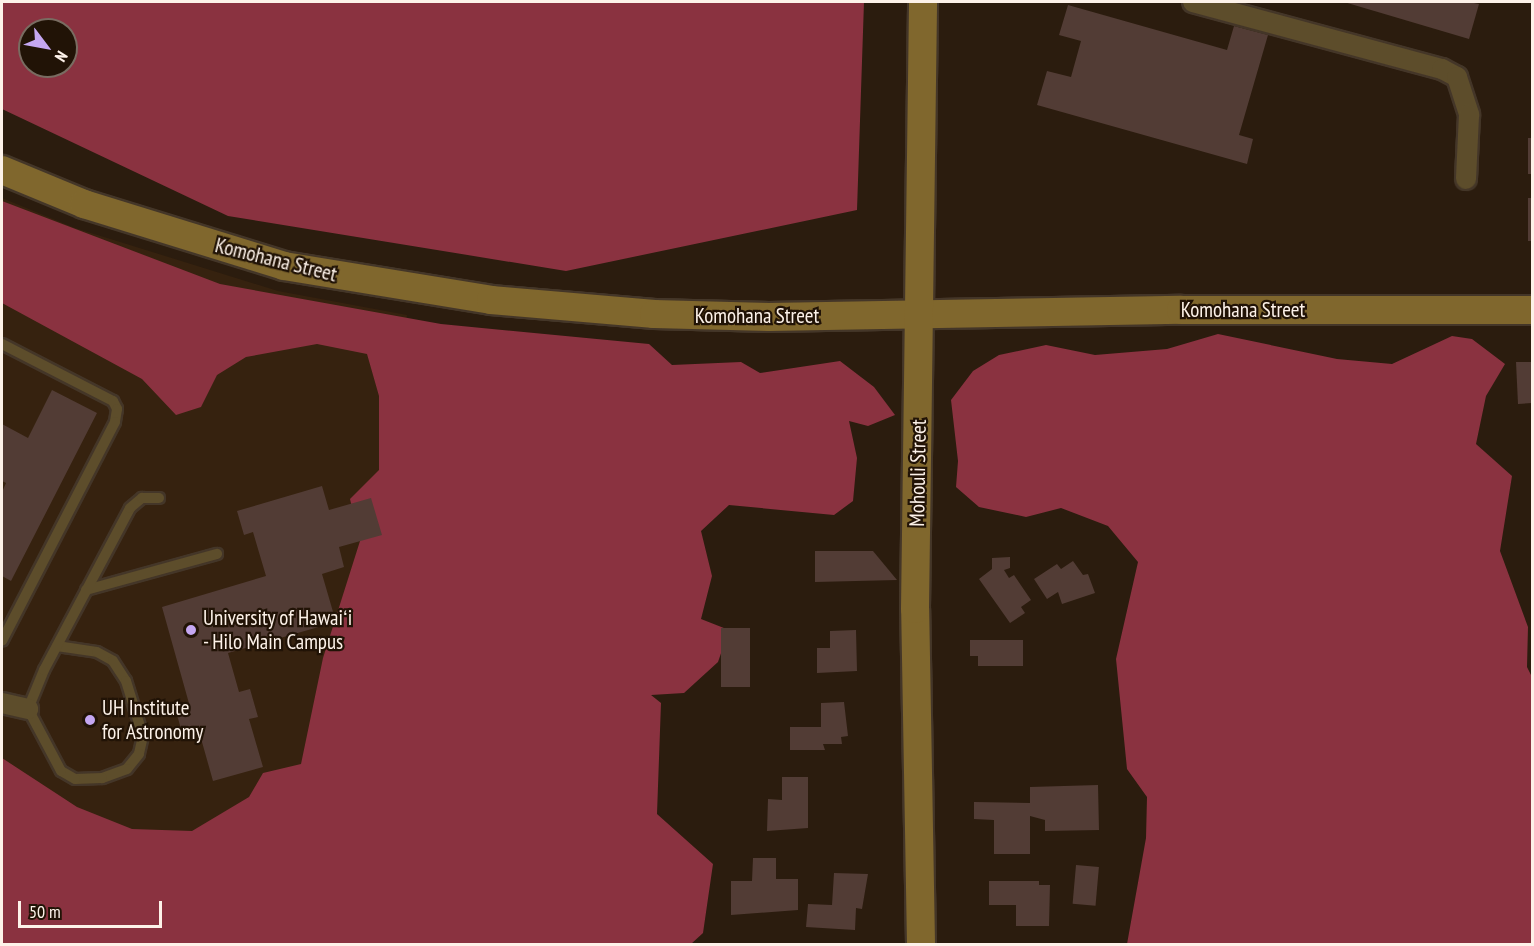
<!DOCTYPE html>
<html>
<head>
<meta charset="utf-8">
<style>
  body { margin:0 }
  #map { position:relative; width:1534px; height:946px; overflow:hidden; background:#2b1c0e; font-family:"PT Sans Narrow",sans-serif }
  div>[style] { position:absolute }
  .built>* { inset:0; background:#36220f }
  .forest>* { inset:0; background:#8a3240 }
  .building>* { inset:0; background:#523c35; transform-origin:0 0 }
  .roads { filter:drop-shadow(2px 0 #443628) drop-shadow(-2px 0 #443628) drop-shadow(0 2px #443628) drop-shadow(0 -2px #443628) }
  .lane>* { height:10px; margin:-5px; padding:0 5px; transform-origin:5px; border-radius:5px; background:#5d4d2b }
  .street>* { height:20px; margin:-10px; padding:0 10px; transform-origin:10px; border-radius:10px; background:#5d4d2b }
  .secondary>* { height:28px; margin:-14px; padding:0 14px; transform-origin:14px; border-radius:14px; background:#80672d }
  .dots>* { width:16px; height:16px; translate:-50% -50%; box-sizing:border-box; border:3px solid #211306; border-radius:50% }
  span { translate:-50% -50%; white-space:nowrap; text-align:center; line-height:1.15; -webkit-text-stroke:4.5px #211306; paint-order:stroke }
  .street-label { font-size:21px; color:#fdf2e9 }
  .poi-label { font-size:21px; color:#fdf2e9 }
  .left { translate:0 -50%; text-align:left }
  .frame { position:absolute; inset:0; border:3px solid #fdf2e9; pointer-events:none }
  .north { position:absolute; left:18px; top:18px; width:60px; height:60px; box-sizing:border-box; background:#211306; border:2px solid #796c61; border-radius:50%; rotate:122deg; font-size:16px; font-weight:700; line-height:24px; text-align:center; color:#fdf2e9 }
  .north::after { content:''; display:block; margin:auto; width:21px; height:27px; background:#c5a7f1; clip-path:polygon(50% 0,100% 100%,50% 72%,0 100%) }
  .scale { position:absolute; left:18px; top:901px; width:144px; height:27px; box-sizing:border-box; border:3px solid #fdf2e9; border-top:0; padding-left:8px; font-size:18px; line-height:21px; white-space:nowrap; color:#fdf2e9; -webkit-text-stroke:4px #211306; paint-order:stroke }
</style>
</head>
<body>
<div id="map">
  <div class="built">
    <i style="clip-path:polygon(2px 198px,75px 228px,278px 291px,407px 315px,354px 944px,2px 944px)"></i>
  </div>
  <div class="forest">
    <i style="clip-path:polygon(evenodd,2px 2px,864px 2px,857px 210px,566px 271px,228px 216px,2px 109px,2px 2px,30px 30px,66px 30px,66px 66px,30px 66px,30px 30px)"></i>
    <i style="clip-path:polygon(2px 201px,220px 284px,441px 324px,649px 344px,672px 365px,741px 362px,760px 373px,840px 361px,874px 387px,895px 415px,868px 426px,849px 421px,857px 458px,853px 501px,834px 515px,729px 505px,701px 531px,712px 576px,701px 619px,729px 630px,718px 662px,684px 693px,651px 695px,661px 703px,657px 814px,713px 864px,703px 933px,691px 944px,2px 944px,2px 758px,77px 807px,132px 829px,192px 831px,249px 797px,263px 773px,301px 764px,323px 658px,360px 541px,350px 499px,379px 470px,379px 396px,367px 354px,317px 344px,246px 357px,217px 375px,201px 407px,176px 415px,142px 379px,2px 303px)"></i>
    <i style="clip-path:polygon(1218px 334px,1337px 359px,1392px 364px,1452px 336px,1472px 339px,1505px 364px,1486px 396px,1476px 444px,1512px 476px,1500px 551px,1528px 627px,1527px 667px,1532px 677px,1532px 944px,1127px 944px,1146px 838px,1147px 797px,1127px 769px,1116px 659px,1138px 562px,1108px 526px,1061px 508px,1026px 517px,979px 507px,956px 487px,958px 461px,951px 400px,973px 371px,999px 355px,1046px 345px,1095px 355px,1167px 349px)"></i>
  </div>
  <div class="building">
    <i style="clip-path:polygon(1344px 2px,1469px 2px,1479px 4px,1469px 39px)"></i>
    <i style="clip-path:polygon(1068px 5px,1227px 50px,1234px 26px,1268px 35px,1239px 135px,1253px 139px,1247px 164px,1037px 105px,1047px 71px,1071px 77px,1081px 41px,1059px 35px)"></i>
    <i style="left:1532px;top:138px;width:36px;height:4px;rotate:90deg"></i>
    <i style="left:1528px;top:198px;width:4px;height:43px"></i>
    <i style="clip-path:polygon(1516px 362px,1532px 362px,1532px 403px,1518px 404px)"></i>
    <i style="clip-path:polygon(52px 390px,97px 413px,11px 581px,2px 576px,2px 492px,6px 483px,2px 481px,2px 424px,28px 438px)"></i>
    <i style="clip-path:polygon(322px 486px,329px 510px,371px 498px,382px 535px,339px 547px,344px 567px,322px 574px,336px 622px,228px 653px,239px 692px,250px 689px,258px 717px,249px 719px,263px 767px,213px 781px,200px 735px,184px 740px,176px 711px,190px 707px,162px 607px,266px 576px,253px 532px,244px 535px,237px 511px)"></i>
    <i style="clip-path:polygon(815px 551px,873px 551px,897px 580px,815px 582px)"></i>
    <i style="clip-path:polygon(1010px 557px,1010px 568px,1004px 570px,1009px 578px,1014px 575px,1031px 600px,1021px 607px,1025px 613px,1010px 623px,979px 579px,992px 569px,992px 558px)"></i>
    <i style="clip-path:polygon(1073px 561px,1083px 575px,1088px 574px,1095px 593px,1062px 604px,1058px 592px,1047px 599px,1034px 579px,1057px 564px,1061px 569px)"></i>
    <i style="left:721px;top:628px;width:29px;height:59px"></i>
    <i style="clip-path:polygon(856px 630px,857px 671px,817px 673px,817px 648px,830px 648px,830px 631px)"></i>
    <i style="clip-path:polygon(970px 640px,1023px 640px,1023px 666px,978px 666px,978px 656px,970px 656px)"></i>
    <i style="clip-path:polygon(844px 702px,848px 736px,841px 737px,842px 744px,823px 744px,825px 750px,790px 750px,790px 727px,821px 727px,821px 703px)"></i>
    <i style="clip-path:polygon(782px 777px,808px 777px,808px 828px,767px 831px,768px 799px,782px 800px)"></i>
    <i style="clip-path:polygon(1098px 785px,1099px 830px,1045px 831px,1045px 820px,1030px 816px,1030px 854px,994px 854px,994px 820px,974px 819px,974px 802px,1030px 803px,1030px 787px)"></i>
    <i style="clip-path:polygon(753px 858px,776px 858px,776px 879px,798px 879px,798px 910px,731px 915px,731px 881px,752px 881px)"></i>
    <i style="left:1076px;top:865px;width:23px;height:39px;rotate:5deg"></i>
    <i style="clip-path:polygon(834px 873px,868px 874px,862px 909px,856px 908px,855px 930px,806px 927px,808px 904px,832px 905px)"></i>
    <i style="clip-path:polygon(989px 881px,1039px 881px,1039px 885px,1050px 885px,1049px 926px,1016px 926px,1016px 905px,989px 905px)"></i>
  </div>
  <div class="roads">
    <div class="lane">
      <i style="left:2px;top:344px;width:125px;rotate:27.2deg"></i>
      <i style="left:113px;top:401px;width:9px;rotate:63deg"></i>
      <i style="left:117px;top:409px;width:13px;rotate:99deg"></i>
      <i style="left:115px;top:422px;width:246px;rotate:117.3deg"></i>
      <i style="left:86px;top:590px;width:136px;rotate:-15.4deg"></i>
      <i style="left:57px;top:646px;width:40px;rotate:8.5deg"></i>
      <i style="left:97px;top:652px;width:18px;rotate:29deg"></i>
      <i style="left:113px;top:661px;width:24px;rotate:57deg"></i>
      <i style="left:126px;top:681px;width:58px;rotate:72.8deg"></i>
      <i style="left:143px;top:736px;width:18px;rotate:103deg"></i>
      <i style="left:139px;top:754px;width:19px;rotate:129deg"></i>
      <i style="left:127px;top:769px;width:27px;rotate:160deg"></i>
      <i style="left:102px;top:778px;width:27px;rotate:178deg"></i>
      <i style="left:75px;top:779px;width:16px;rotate:-150deg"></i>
      <i style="left:61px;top:771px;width:70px;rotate:-118deg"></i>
      <i style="left:28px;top:709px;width:42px;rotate:-67.7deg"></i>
      <i style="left:44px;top:670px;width:183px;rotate:-62deg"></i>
      <i style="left:130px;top:508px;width:16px;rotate:-40deg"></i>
      <i style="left:142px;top:498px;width:17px"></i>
    </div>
    <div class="street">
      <i style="left:1193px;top:2px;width:258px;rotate:15.1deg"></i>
      <i style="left:1442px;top:69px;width:17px;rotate:28deg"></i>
      <i style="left:1457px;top:77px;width:40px;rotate:72deg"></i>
      <i style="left:1469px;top:115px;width:64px;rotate:92.7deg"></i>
      <i style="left:2px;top:703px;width:27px;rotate:13deg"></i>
    </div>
    <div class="secondary">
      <i style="left:2px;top:170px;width:89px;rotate:22.5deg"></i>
      <i style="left:84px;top:204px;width:209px;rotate:17.2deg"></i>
      <i style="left:284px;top:266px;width:210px;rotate:9.3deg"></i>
      <i style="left:491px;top:300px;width:164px;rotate:4.9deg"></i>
      <i style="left:654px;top:314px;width:115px;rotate:1.5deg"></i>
      <i style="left:769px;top:317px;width:412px;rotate:-1deg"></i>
      <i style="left:1181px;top:310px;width:351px"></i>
      <i style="left:921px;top:944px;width:335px;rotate:-91deg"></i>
      <i style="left:915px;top:609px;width:607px;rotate:-89.24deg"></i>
    </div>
  </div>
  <div class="dots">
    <i style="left:191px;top:630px;background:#c5a7f1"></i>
    <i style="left:90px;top:720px;background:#c5a7f1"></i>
  </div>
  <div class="street-label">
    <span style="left:276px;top:260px;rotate:14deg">Komohana Street</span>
    <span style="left:1243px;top:310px">Komohana Street</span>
    <span style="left:757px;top:316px">Komohana Street</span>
    <span style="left:918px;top:473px;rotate:-89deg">Mohouli Street</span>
  </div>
  <div class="poi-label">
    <span class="left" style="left:203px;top:630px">University of Hawaiʻi<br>- Hilo Main Campus</span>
    <span class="left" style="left:102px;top:720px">UH Institute<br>for Astronomy</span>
  </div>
  <div class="frame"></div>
  <div class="north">N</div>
  <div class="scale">50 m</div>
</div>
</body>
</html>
